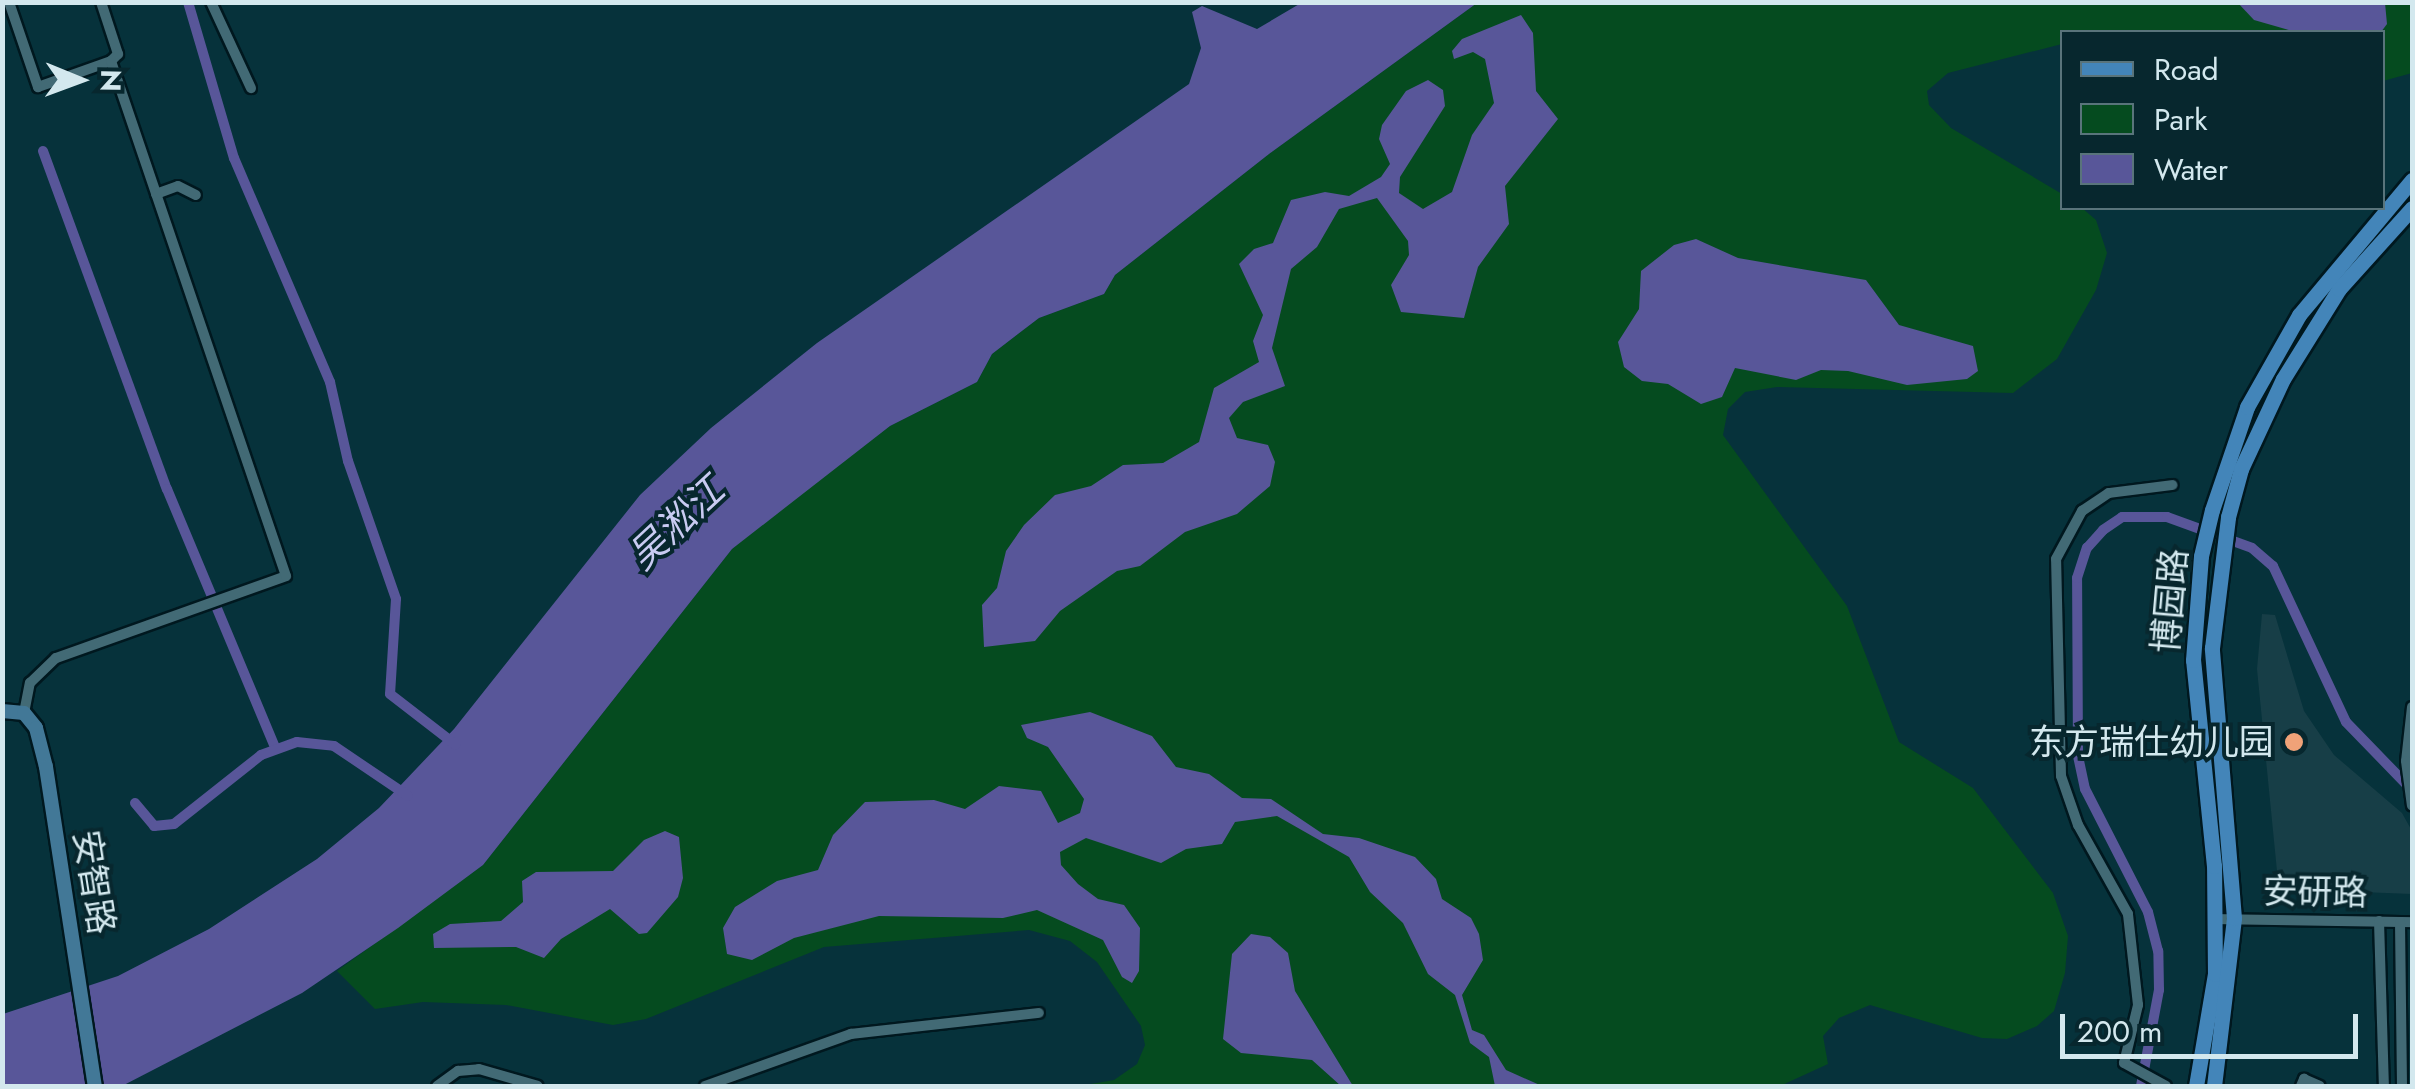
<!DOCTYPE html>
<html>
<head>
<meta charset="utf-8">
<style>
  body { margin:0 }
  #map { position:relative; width:2415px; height:1089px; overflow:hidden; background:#06323b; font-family:Jost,"Noto Sans SC",sans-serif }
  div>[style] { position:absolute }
  .built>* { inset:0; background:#173e47 }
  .green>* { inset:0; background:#054b1f }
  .water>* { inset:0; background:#585699 }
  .canal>* { height:10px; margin:-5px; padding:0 5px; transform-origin:5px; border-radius:5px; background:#585699 }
  .roads { filter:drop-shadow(2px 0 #00181f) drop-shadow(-2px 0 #00181f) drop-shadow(0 2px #00181f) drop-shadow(0 -2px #00181f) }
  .street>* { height:10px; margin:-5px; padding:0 5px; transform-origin:5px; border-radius:5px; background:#426a75 }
  .secondary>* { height:14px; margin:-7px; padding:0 7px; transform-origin:7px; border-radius:7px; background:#427897 }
  .primary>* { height:15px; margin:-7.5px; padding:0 7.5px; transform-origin:7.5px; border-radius:7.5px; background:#4385b9 }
  .dots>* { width:28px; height:28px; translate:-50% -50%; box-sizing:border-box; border:5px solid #07272e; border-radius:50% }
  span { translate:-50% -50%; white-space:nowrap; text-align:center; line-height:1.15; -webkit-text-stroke:8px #07272e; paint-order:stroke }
  .street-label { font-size:35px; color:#d3e8ee }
  .poi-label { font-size:35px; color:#d3e8ee }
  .right { translate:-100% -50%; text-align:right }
  .water-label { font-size:38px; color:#c9cbf2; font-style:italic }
  .frame { position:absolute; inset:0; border:5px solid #d3e8ee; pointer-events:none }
  .legend { position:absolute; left:2060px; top:30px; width:325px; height:180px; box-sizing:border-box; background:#07272e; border:2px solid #59747b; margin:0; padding:12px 18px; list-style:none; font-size:30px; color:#d3e8ee }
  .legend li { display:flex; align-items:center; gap:20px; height:50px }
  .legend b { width:50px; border:2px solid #59747b }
  .north { position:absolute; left:30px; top:30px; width:100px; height:100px; -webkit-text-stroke:8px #07272e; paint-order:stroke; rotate:91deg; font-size:28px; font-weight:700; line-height:40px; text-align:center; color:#d3e8ee }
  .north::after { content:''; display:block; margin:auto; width:35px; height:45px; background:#d3e8ee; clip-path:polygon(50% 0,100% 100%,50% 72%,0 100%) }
  .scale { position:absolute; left:2060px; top:1014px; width:298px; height:45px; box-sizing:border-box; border:5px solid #d3e8ee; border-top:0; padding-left:12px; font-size:30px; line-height:35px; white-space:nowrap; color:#d3e8ee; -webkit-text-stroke:8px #07272e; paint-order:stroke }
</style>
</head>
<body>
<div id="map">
  <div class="built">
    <i style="clip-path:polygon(2262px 614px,2275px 615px,2304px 711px,2334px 755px,2402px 813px,2412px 831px,2412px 894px,2286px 889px,2278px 881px,2257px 669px)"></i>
  </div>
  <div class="green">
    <i style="clip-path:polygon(1477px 3px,2412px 3px,2412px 73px,2383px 81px,2382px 32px,2062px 32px,2062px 44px,1948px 73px,1927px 91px,1929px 105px,1951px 128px,2062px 194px,2062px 208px,2082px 208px,2096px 220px,2107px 253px,2096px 290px,2057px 359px,2013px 393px,1777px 387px,1745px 392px,1728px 409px,1723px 435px,1847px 606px,1899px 742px,1973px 788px,2053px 893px,2068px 936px,2065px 973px,2054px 1011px,2037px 1026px,2007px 1039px,1982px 1038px,1870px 1005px,1839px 1018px,1823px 1036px,1828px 1064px,1780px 1086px,1079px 1086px,1114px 1080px,1137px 1064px,1145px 1045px,1141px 1026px,1097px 962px,1070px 941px,1029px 930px,824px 947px,646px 1019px,613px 1025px,506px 1005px,423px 1002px,375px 1009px,337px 971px,483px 865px,732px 549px,773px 515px,890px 426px,977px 382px,992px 354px,1039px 318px,1104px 294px,1115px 275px,1269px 154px)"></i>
  </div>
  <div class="water">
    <i style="clip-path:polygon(1301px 3px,1477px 3px,1269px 154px,1115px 275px,1104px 294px,1039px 318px,992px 354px,977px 382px,890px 426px,732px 549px,483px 865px,398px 928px,302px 993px,122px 1086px,3px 1086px,3px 1014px,118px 976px,209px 929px,317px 859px,379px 808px,454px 729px,640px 495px,711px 428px,817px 343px,1189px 84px,1201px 48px,1192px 12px,1202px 6px,1257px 29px)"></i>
    <i style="clip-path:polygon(2336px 3px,2385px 3px,2387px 24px,2381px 32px,2296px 32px,2254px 20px,2238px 3px)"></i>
    <i style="clip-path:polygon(1521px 15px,1533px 33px,1536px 91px,1558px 119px,1505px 186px,1509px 224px,1478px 267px,1464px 318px,1401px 312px,1391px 285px,1409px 255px,1408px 241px,1377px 198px,1339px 209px,1317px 247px,1291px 269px,1272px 348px,1285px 386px,1243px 402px,1229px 418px,1237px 438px,1268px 445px,1275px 462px,1270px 486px,1237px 514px,1185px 532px,1140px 566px,1117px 571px,1060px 611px,1035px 641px,984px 647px,982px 605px,997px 588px,1006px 551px,1024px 525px,1055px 495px,1091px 486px,1123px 465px,1163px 463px,1199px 442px,1214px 388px,1259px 362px,1253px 341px,1263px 315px,1239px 264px,1254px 249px,1273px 243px,1291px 200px,1325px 192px,1349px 196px,1381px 177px,1390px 164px,1379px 139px,1382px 125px,1406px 91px,1428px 80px,1443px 90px,1445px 106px,1400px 177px,1399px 193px,1423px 209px,1452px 192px,1472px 135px,1494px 103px,1485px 59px,1473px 52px,1454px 59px,1452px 51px,1462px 39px)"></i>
    <i style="clip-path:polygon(1696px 239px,1738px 258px,1866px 280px,1899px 325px,1973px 346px,1978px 371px,1967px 379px,1907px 385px,1848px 371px,1821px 370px,1796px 380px,1735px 368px,1722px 397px,1701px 404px,1668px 384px,1642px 381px,1624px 367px,1618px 342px,1639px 309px,1641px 271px,1674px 245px)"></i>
    <i style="clip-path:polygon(1090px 712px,1152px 736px,1176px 767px,1209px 774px,1242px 798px,1271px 799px,1323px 834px,1359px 838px,1415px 857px,1436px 879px,1442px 899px,1471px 918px,1479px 934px,1483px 960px,1462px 995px,1472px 1030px,1484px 1035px,1506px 1070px,1542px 1086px,1495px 1086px,1489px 1057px,1470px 1043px,1455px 995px,1428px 974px,1403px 923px,1370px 892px,1349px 857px,1277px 816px,1235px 822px,1222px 844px,1186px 849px,1161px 863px,1086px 838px,1060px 852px,1061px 865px,1078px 884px,1098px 899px,1124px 905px,1140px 928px,1139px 971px,1132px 983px,1122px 977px,1103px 940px,1037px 910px,1003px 918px,879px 916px,794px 938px,752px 960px,727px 954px,723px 928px,735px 907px,777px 881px,818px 870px,833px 835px,865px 802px,934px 800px,965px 809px,999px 786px,1041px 791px,1058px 823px,1080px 813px,1084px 799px,1048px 747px,1027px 738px,1021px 725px)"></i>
    <i style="clip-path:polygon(665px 831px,679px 837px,683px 878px,678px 897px,647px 933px,639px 934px,610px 909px,561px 939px,544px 958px,516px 947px,434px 948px,433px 934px,450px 924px,501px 921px,523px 902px,522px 881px,536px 872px,613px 871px,644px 840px)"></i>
    <i style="clip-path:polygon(1251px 934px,1270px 937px,1288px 953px,1295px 991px,1353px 1086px,1341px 1086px,1312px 1060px,1241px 1053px,1223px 1039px,1232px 954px)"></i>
  </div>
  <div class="canal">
    <i style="left:188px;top:2px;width:163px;rotate:73.6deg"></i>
    <i style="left:234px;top:158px;width:244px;rotate:66.8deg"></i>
    <i style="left:330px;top:382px;width:81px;rotate:77.2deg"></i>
    <i style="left:348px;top:461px;width:146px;rotate:70.8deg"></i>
    <i style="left:396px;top:599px;width:95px;rotate:93.6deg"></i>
    <i style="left:390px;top:694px;width:83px;rotate:37.7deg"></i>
    <i style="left:43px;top:151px;width:360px;rotate:69.9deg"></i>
    <i style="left:167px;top:489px;width:280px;rotate:67.3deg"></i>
    <i style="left:135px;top:803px;width:30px;rotate:50deg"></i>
    <i style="left:154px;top:826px;width:20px;rotate:-6deg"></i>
    <i style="left:174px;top:824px;width:111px;rotate:-38.4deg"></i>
    <i style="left:261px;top:755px;width:38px;rotate:-20deg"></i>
    <i style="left:297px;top:742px;width:37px;rotate:6deg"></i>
    <i style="left:334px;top:746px;width:89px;rotate:34deg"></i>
    <i style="left:2141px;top:1086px;width:98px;rotate:-79.4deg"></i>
    <i style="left:2159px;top:990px;width:39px;rotate:-91deg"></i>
    <i style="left:2158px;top:951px;width:40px;rotate:-104.4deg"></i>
    <i style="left:2148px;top:912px;width:138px;rotate:-117.1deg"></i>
    <i style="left:2085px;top:789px;width:35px;rotate:-102deg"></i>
    <i style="left:2078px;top:755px;width:177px;rotate:-90.3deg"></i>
    <i style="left:2077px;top:578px;width:32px;rotate:-72deg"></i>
    <i style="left:2087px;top:548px;width:24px;rotate:-48deg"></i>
    <i style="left:2103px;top:530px;width:23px;rotate:-34deg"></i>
    <i style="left:2122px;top:517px;width:45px"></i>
    <i style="left:2167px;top:517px;width:90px;rotate:20deg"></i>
    <i style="left:2252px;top:548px;width:28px;rotate:41deg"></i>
    <i style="left:2273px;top:566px;width:172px;rotate:64.9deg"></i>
    <i style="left:2346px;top:722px;width:95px;rotate:45.9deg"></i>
  </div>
  <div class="roads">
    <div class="street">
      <i style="left:9px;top:2px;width:90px;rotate:71.2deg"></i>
      <i style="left:38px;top:87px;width:77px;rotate:-19.6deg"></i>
      <i style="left:211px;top:2px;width:95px;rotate:65.1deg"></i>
      <i style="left:156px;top:194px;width:23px;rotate:-20deg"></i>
      <i style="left:178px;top:186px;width:20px;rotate:27deg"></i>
      <i style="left:2412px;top:707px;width:54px;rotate:96.3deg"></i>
      <i style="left:2406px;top:761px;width:45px;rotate:82.4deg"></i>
      <i style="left:24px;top:713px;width:31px;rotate:-79deg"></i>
      <i style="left:30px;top:683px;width:36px;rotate:-44deg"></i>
      <i style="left:56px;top:658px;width:244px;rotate:-19.6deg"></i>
      <i style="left:286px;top:576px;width:544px;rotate:-108.77deg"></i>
      <i style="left:111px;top:61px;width:10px;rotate:-45deg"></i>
      <i style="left:118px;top:54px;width:55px;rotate:-108.1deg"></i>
      <i style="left:2216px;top:919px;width:196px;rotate:0.9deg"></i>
      <i style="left:2379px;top:921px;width:165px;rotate:88.3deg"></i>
      <i style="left:2400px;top:922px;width:164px;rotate:89.3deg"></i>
      <i style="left:437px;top:1086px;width:26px;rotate:-36deg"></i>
      <i style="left:458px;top:1071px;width:21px;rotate:-5deg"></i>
      <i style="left:479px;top:1069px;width:61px;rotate:16.1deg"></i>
      <i style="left:705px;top:1086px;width:155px;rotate:-19.6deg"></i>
      <i style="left:851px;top:1034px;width:189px;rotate:-6.4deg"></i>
      <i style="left:2166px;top:1086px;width:48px;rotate:-151.3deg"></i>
      <i style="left:2124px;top:1063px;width:60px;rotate:-76.4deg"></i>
      <i style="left:2138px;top:1005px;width:92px;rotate:-96.3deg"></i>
      <i style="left:2128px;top:914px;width:102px;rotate:-119.3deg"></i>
      <i style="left:2078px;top:825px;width:52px;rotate:-109.1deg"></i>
      <i style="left:2061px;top:776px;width:217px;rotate:-91.3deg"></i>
      <i style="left:2056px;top:559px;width:55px;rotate:-61.6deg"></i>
      <i style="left:2082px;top:511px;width:32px;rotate:-34deg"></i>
      <i style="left:2109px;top:493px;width:64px;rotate:-7.2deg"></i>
      <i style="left:2301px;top:1086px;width:8px;rotate:-67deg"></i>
      <i style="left:2304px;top:1079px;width:17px;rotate:24deg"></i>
    </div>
    <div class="secondary">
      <i style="left:2px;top:711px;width:22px;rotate:5deg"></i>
      <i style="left:24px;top:713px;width:19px;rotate:51deg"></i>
      <i style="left:36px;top:728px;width:40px;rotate:75.6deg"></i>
      <i style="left:46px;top:767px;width:323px;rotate:81.3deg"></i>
    </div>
    <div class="primary">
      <i style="left:2196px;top:1086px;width:114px;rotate:-80.4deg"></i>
      <i style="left:2215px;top:974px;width:108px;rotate:-90.5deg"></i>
      <i style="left:2214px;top:866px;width:207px;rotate:-95.8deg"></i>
      <i style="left:2193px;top:660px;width:104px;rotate:-85.6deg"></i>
      <i style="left:2201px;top:556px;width:47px;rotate:-76.6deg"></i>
      <i style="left:2212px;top:510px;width:109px;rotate:-71.2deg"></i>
      <i style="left:2247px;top:407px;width:106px;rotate:-60.5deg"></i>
      <i style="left:2299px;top:315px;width:176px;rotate:-50.1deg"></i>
      <i style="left:2214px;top:1086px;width:169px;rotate:-83.2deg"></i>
      <i style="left:2234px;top:918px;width:271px;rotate:-94.7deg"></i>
      <i style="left:2212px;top:648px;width:132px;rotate:-83deg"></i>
      <i style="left:2228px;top:517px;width:50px;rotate:-74.8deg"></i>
      <i style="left:2241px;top:469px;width:99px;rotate:-65deg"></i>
      <i style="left:2283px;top:379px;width:106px;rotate:-58.1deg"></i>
      <i style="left:2339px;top:289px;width:109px;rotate:-48deg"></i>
    </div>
  </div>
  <div class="dots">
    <i style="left:2294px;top:742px;background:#f0a278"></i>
  </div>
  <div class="street-label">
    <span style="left:2170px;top:601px;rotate:-85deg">博园路</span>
    <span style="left:94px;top:882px;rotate:81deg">安智路</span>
    <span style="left:2315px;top:892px;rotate:1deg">安研路</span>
  </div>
  <div class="poi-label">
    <span class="right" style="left:2274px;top:742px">东方瑞仕幼儿园</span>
  </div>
  <div class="water-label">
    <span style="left:676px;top:523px;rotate:-43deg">吴淞江</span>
  </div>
  <div class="frame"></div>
  <ul class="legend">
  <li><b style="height:12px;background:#4385b9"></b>Road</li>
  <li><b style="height:28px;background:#054b1f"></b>Park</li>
  <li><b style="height:28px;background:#585699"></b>Water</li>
  </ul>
  <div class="north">N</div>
  <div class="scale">200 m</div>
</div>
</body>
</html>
